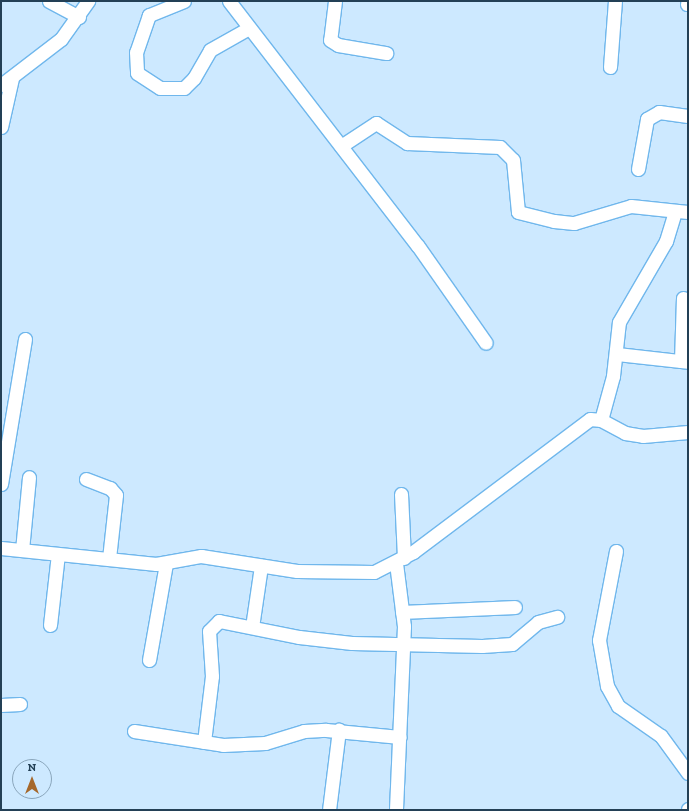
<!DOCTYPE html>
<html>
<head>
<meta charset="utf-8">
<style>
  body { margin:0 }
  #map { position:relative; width:689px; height:811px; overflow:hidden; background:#cde9ff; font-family:"Zilla Slab",serif }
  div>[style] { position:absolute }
  .roads { filter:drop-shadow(1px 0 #70b7ec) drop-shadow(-1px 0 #70b7ec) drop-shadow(0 1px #70b7ec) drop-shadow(0 -1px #70b7ec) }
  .minor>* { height:13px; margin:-6.5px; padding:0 6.5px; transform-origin:6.5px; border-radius:6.5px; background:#fff }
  span { translate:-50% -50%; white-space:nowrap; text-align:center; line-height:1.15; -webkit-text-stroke:4px #cde9ff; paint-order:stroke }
  .frame { position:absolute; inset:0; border:2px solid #234056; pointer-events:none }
  .north { position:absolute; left:12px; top:759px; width:40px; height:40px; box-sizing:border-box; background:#cde9ff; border:1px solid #89a5bb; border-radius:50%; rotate:0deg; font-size:11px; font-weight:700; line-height:16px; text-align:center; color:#234056 }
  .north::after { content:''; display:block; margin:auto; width:14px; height:18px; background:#a5682c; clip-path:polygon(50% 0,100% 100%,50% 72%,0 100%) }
</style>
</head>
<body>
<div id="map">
  <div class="roads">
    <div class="minor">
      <i style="left:49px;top:1px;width:34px;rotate:28deg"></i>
      <i style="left:184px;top:1px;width:38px;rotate:158deg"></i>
      <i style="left:149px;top:15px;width:39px;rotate:109deg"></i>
      <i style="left:136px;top:52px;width:21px;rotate:87deg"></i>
      <i style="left:137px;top:73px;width:27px;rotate:33deg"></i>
      <i style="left:160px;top:88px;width:24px"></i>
      <i style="left:184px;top:88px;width:14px;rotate:-45deg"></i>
      <i style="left:194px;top:78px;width:32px;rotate:-60deg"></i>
      <i style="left:210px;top:50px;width:45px;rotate:-29.4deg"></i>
      <i style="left:229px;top:1px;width:309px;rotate:52.4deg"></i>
      <i style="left:418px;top:246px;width:118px;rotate:55deg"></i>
      <i style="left:335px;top:1px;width:39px;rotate:97deg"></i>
      <i style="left:330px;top:40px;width:9px;rotate:32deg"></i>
      <i style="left:338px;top:45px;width:49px;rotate:9.5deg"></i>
      <i style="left:687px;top:4px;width:3px;rotate:-72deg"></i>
      <i style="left:610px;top:67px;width:66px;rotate:-85.7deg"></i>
      <i style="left:1px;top:85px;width:76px;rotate:-37.5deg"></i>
      <i style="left:61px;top:39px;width:47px;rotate:-54.6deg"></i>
      <i style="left:1px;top:127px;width:50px;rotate:-77.3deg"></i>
      <i style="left:341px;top:146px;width:42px;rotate:-33.3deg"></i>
      <i style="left:376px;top:123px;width:37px;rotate:33deg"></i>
      <i style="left:407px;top:143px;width:93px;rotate:2.5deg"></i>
      <i style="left:500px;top:147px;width:18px;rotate:45deg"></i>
      <i style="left:513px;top:160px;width:52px;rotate:84.5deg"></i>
      <i style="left:518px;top:212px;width:37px;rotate:14deg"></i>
      <i style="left:554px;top:221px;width:20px;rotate:6deg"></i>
      <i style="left:574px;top:223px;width:59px;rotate:-16.6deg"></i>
      <i style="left:631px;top:206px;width:57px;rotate:6deg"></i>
      <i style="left:638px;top:169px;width:51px;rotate:-79.8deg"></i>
      <i style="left:647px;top:119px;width:14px;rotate:-30deg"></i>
      <i style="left:659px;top:112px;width:29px;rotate:8deg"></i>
      <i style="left:617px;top:354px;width:71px;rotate:6.4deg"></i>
      <i style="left:681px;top:361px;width:63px;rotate:-88.2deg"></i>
      <i style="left:601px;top:420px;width:46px;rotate:-74.7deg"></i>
      <i style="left:613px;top:376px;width:54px;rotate:-83.7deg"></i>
      <i style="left:619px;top:322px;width:94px;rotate:-59.9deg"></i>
      <i style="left:666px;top:241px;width:30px;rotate:-73deg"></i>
      <i style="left:86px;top:479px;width:26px;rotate:21deg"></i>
      <i style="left:110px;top:488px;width:9px;rotate:49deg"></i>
      <i style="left:116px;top:495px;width:63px;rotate:96.3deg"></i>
      <i style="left:1px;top:484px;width:147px;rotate:-80.6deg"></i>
      <i style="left:401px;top:494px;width:64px;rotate:87.3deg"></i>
      <i style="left:1px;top:548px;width:156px;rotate:5.9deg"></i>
      <i style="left:156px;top:564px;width:46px;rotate:-10.1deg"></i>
      <i style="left:201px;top:556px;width:97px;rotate:8.9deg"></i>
      <i style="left:297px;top:571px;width:77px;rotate:0.7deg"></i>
      <i style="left:374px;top:572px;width:44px;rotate:-27.1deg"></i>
      <i style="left:413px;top:552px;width:221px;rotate:-36.9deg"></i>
      <i style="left:590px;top:419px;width:11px;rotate:5deg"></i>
      <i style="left:601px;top:420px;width:27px;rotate:28deg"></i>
      <i style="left:625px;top:433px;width:18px;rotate:9deg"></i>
      <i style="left:643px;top:436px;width:45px;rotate:-5.1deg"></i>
      <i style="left:22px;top:550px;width:73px;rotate:-84.5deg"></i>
      <i style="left:616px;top:551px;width:91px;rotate:100.8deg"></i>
      <i style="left:599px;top:640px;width:47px;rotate:80.1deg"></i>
      <i style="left:607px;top:686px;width:23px;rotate:61deg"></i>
      <i style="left:618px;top:706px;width:52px;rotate:34.9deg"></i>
      <i style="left:661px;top:736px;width:46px;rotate:53.9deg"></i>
      <i style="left:396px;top:563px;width:64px;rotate:82.8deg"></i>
      <i style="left:404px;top:626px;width:184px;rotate:92.5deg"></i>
      <i style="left:402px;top:612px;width:113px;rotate:-2.5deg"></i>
      <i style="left:50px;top:625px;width:71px;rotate:-83.6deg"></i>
      <i style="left:252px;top:627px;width:62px;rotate:-81.6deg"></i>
      <i style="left:149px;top:660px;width:97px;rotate:-80deg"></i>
      <i style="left:1px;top:705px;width:19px;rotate:-3deg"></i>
      <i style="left:134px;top:731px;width:90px;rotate:8.9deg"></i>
      <i style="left:223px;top:745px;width:42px;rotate:-2.7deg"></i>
      <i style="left:265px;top:743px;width:41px;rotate:-17.1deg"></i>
      <i style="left:304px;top:731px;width:22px;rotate:-3deg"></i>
      <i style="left:326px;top:730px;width:74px;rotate:5.4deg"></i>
      <i style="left:204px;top:742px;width:66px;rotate:-83.1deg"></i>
      <i style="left:212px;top:676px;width:45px;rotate:-93.8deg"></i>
      <i style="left:209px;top:631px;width:14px;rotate:-45deg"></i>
      <i style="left:219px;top:621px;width:82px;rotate:11.3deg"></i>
      <i style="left:299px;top:637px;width:53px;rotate:6.5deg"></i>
      <i style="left:352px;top:643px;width:130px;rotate:1.3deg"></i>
      <i style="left:482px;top:646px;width:30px;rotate:-4deg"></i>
      <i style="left:512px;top:644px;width:34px;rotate:-40deg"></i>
      <i style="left:538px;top:622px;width:20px;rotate:-15deg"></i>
      <i style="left:329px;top:810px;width:81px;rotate:-82.9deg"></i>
      <i style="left:688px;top:810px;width:1px;rotate:-90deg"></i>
    </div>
  </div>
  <div class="frame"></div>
  <div class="north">N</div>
</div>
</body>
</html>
